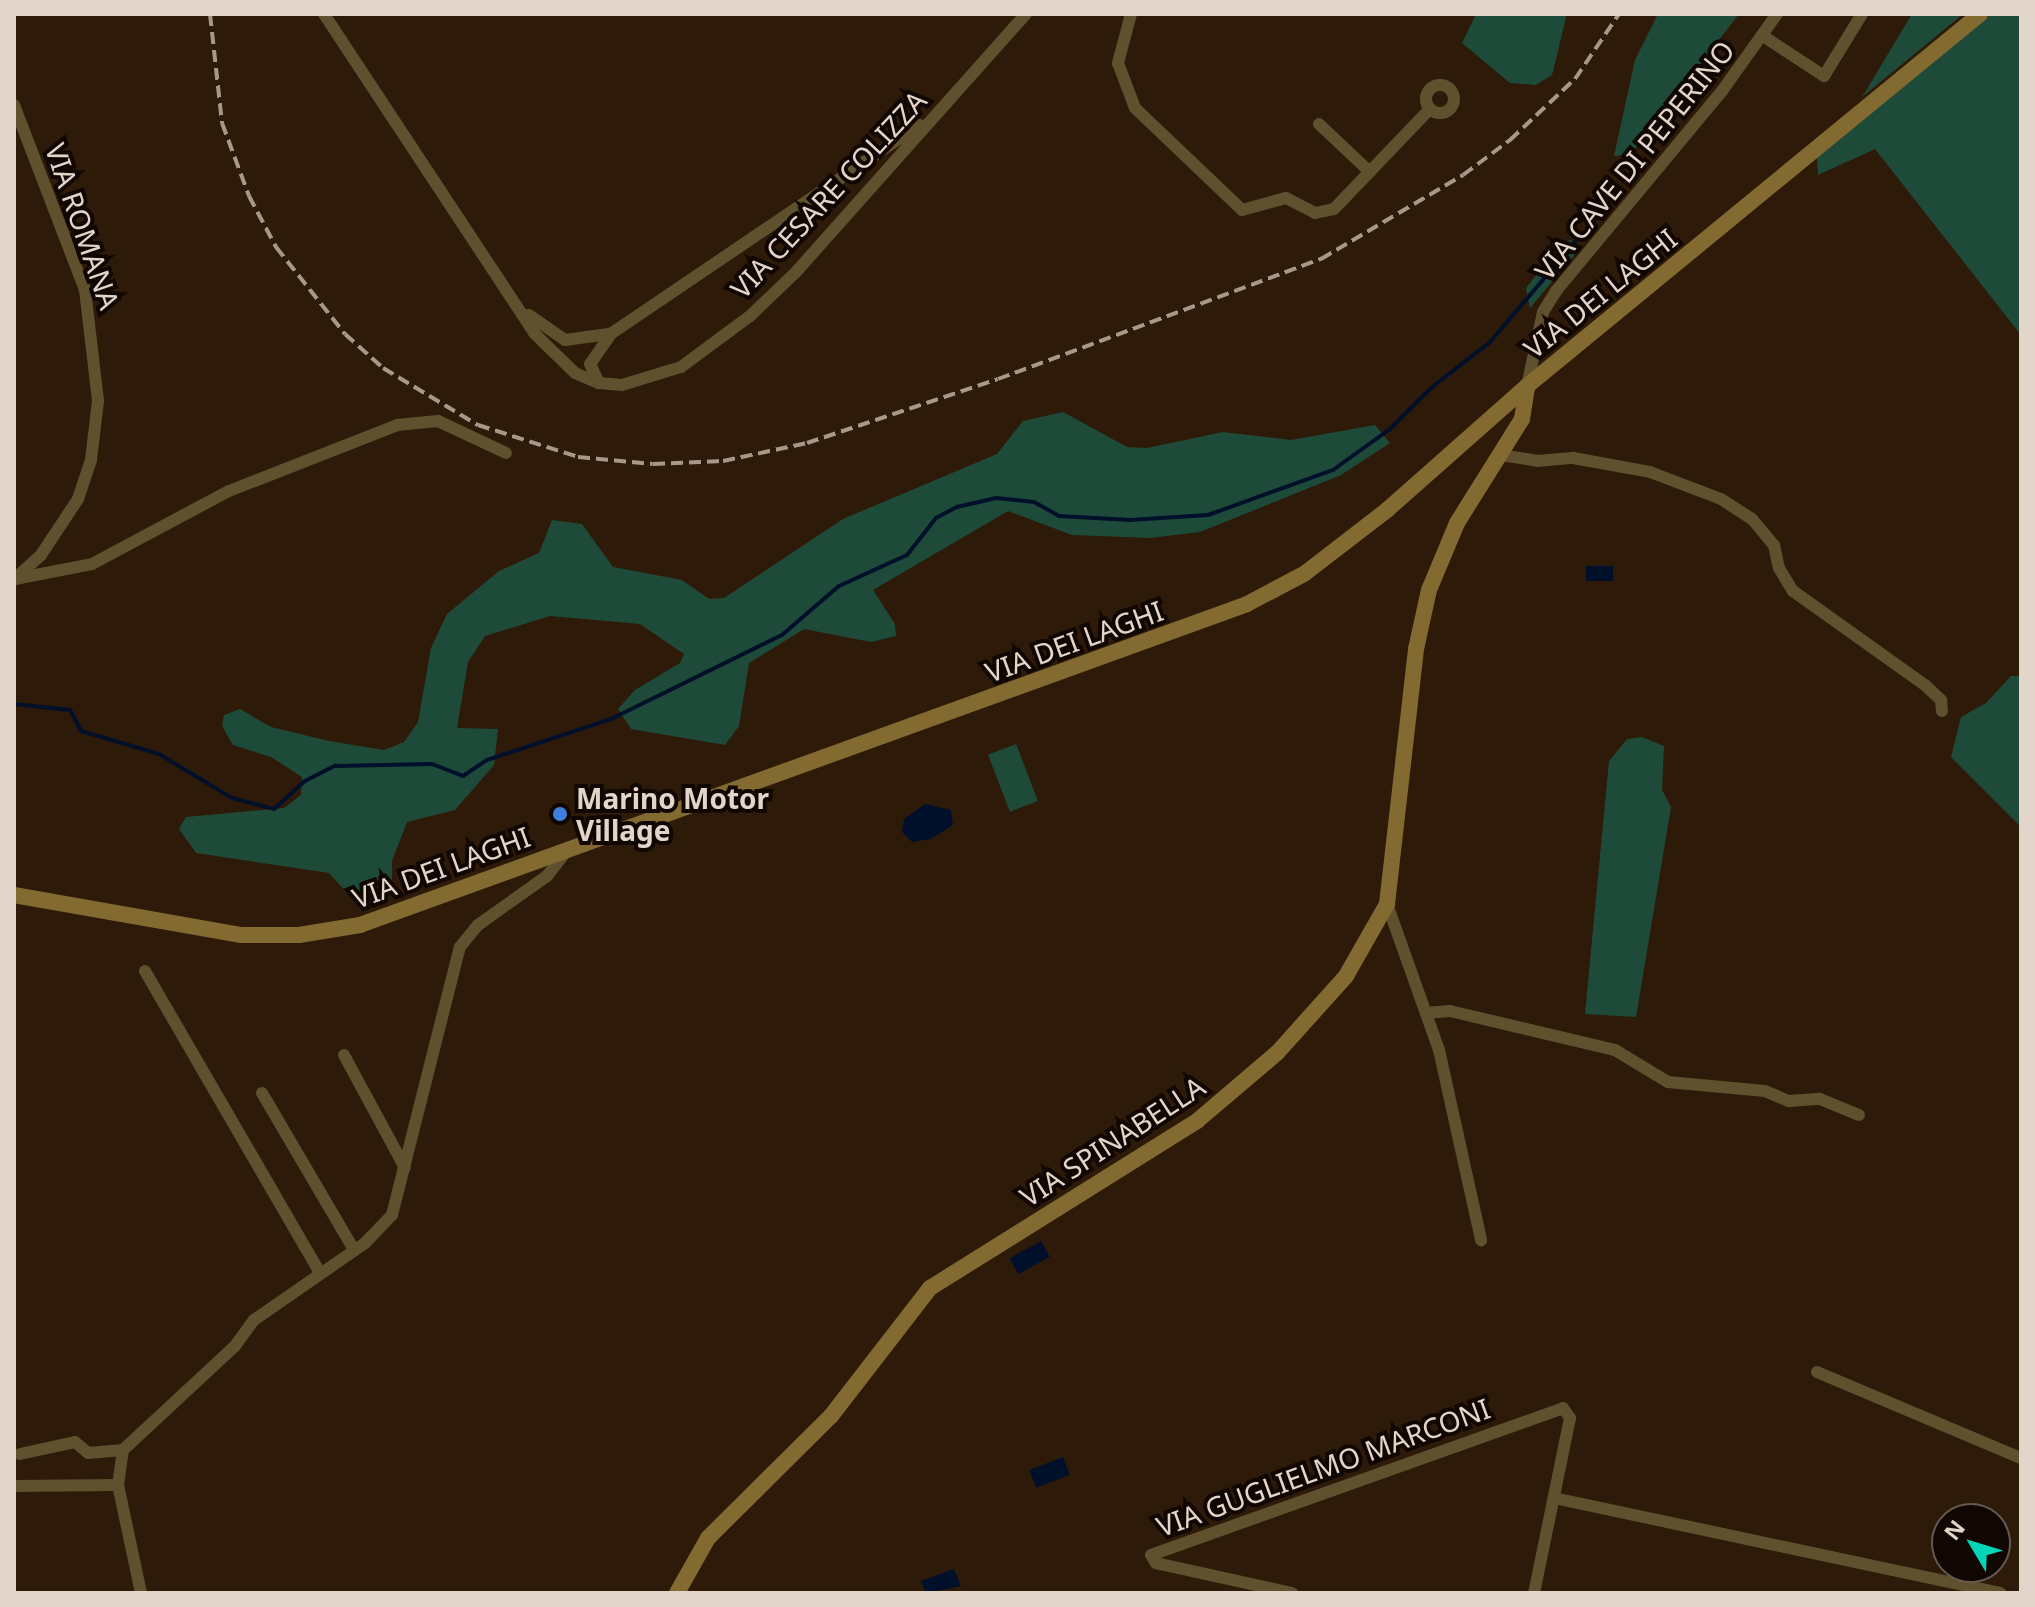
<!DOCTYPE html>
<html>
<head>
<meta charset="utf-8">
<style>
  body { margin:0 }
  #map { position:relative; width:2035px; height:1607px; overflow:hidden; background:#2e1a08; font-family:"Noto Sans",sans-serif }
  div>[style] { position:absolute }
  .green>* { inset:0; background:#1e4b39; transform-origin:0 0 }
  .water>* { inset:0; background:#00102a; transform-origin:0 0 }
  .stream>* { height:4px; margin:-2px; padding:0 2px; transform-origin:2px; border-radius:2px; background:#00102a }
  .street>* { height:12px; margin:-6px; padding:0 6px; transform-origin:6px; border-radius:6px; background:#5f502e }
  .street>.ring { margin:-6px; padding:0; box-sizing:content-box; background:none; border:12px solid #5f502e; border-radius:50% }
  .secondary>* { height:16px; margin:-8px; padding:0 8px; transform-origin:8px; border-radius:8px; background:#836a31 }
  .rail>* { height:4px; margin-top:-2px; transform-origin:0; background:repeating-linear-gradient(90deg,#a8988b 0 12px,transparent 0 18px) }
  .dots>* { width:22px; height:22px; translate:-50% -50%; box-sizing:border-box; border:4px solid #100703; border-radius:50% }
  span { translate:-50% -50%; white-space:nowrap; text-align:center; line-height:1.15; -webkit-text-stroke:8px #100703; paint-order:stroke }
  .street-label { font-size:28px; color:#e3d5ca }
  .poi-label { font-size:28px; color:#e3d5ca; font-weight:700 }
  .left { translate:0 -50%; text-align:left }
  .frame { position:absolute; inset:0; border:16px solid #e3d5ca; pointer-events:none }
  .north { position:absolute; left:1931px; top:1503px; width:80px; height:80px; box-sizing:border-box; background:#100703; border:2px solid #645953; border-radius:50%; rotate:308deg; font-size:22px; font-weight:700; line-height:32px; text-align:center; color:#e3d5ca }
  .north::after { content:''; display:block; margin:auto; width:28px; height:36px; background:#00d5b7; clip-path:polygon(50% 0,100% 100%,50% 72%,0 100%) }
</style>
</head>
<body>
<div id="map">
  <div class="green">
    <i style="clip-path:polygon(1476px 14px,1567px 14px,1552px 75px,1536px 85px,1510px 83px,1462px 43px)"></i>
    <i style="clip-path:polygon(1658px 14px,1739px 14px,1630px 155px,1614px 156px,1635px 60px)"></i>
    <i style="clip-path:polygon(1912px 14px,1963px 14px,1862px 97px)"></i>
    <i style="clip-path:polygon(1991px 14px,2021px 14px,2021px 335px,1875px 149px,1818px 175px,1817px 158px)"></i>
    <i style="clip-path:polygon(1571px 240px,1578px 251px,1530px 308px,1526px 288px,1562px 243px)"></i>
    <i style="clip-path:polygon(1063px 412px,1127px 447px,1147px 448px,1223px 432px,1291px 440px,1375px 425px,1390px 443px,1341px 475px,1200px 532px,1151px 538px,1072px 535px,1008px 511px,873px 590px,895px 624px,896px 636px,871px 642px,804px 629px,749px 663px,739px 726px,725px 745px,631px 729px,618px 709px,635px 690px,680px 663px,684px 654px,640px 624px,550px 616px,485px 636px,468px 662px,457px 728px,498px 729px,494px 765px,455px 810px,407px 822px,392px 861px,392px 890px,357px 904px,329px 873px,196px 853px,179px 829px,186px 817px,284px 808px,301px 795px,302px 777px,271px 757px,233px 745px,222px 726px,224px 715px,240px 709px,271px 727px,329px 741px,384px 750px,404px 742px,418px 722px,431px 648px,447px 614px,499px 571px,539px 553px,552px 520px,582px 524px,613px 567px,682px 580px,709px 599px,724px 598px,843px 519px,997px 454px,1023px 421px)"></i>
    <i style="clip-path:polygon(2011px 676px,2021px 676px,2021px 827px,1951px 757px,1961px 717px,1986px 703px)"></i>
    <i style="clip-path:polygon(1642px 737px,1664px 746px,1662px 790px,1671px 807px,1636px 1017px,1585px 1014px,1609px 761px,1627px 739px)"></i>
    <i style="left:1016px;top:744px;width:61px;height:30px;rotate:69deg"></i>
  </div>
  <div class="water">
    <i style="left:1586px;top:566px;width:27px;height:15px"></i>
    <i style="clip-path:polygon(925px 804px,951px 810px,953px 825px,931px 839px,912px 842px,902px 832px,904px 819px)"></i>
    <i style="left:1041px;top:1241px;width:18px;height:36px;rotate:61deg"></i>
    <i style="left:1063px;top:1457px;width:19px;height:36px;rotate:69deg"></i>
    <i style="clip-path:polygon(954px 1569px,961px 1586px,926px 1593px,921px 1581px)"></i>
  </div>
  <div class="stream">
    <i style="left:14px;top:704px;width:56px;rotate:6.1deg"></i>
    <i style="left:70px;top:710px;width:24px;rotate:62deg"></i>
    <i style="left:81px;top:731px;width:81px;rotate:16.4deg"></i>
    <i style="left:159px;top:754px;width:85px;rotate:31.1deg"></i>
    <i style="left:232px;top:798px;width:43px;rotate:14.7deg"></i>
    <i style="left:274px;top:809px;width:42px;rotate:-42.1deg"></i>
    <i style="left:305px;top:781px;width:34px;rotate:-27deg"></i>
    <i style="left:335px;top:766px;width:97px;rotate:-1.2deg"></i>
    <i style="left:432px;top:764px;width:33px;rotate:21deg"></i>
    <i style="left:463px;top:776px;width:29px;rotate:-34deg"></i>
    <i style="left:487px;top:760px;width:131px;rotate:-18.3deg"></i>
    <i style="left:611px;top:719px;width:191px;rotate:-26.2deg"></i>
    <i style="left:782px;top:635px;width:75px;rotate:-40.7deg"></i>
    <i style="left:839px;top:586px;width:75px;rotate:-24.5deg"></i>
    <i style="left:907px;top:555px;width:47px;rotate:-51.9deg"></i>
    <i style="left:936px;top:518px;width:24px;rotate:-28deg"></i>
    <i style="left:957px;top:507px;width:40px;rotate:-13deg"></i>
    <i style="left:996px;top:498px;width:38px;rotate:6deg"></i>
    <i style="left:1034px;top:502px;width:29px;rotate:29deg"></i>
    <i style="left:1059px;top:516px;width:71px;rotate:3.2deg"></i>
    <i style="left:1130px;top:520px;width:78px;rotate:-3.7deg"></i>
    <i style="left:1208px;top:515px;width:133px;rotate:-19.8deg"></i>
    <i style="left:1333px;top:470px;width:70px;rotate:-35.7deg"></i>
    <i style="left:1390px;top:429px;width:58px;rotate:-45deg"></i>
    <i style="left:1431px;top:388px;width:75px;rotate:-37.9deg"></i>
    <i style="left:1490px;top:342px;width:131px;rotate:-49.6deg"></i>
  </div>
  <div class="street">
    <i style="left:324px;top:14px;width:382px;rotate:56.6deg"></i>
    <i style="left:534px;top:333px;width:57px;rotate:44.3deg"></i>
    <i style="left:575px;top:373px;width:26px;rotate:23deg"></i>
    <i style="left:599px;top:383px;width:23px;rotate:5deg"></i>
    <i style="left:622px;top:385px;width:62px;rotate:-17deg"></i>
    <i style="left:681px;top:367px;width:86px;rotate:-36.5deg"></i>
    <i style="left:750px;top:316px;width:64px;rotate:-43.7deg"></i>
    <i style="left:796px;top:272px;width:346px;rotate:-48.3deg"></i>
    <i style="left:1131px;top:14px;width:51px;rotate:104.9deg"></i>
    <i style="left:1118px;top:63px;width:48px;rotate:69.3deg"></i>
    <i style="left:1135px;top:108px;width:148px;rotate:43.6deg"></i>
    <i style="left:1242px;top:210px;width:46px;rotate:-15.3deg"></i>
    <i style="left:1286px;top:198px;width:33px;rotate:27deg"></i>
    <i style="left:1315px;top:213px;width:19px;rotate:-12deg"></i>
    <i style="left:1334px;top:209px;width:139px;rotate:-46.2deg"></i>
    <i style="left:1763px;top:36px;width:73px;rotate:33.3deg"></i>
    <i style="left:1824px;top:76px;width:73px;rotate:-58.5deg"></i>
    <i class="ring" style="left:1426px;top:85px;width:16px;height:16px"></i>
    <i style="left:14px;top:105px;width:198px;rotate:69deg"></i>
    <i style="left:85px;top:290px;width:112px;rotate:83.3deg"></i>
    <i style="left:98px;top:401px;width:59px;rotate:96.8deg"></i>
    <i style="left:91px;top:460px;width:41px;rotate:108.4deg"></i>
    <i style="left:78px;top:499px;width:67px;rotate:123.5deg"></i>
    <i style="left:41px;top:555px;width:36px;rotate:138deg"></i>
    <i style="left:1319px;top:124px;width:70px;rotate:43.3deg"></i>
    <i style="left:529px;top:315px;width:44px;rotate:34.8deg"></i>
    <i style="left:565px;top:340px;width:44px;rotate:-7.8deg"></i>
    <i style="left:599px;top:383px;width:21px;rotate:-115deg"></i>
    <i style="left:590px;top:364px;width:38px;rotate:-55deg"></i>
    <i style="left:612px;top:333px;width:371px;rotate:-34.1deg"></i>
    <i style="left:1527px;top:386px;width:76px;rotate:-77.8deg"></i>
    <i style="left:1543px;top:312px;width:25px;rotate:-58deg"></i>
    <i style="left:1556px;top:291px;width:260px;rotate:-50.3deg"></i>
    <i style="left:1722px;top:91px;width:95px;rotate:-54.5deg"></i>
    <i style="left:1501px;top:455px;width:36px;rotate:9deg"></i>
    <i style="left:1537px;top:461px;width:36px;rotate:-5deg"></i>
    <i style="left:1573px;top:458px;width:78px;rotate:10.3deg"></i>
    <i style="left:1650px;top:472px;width:76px;rotate:20.8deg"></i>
    <i style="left:1721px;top:499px;width:37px;rotate:33deg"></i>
    <i style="left:1752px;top:519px;width:34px;rotate:50deg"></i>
    <i style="left:1774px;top:545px;width:24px;rotate:78deg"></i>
    <i style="left:1779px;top:568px;width:27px;rotate:59deg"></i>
    <i style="left:1793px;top:591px;width:163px;rotate:35.5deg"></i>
    <i style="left:1926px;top:686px;width:21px;rotate:43deg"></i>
    <i style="left:1941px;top:700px;width:11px;rotate:85deg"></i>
    <i style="left:15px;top:579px;width:78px;rotate:-11deg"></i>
    <i style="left:92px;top:564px;width:155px;rotate:-28.1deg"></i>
    <i style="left:229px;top:491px;width:180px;rotate:-21.4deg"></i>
    <i style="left:397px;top:425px;width:41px;rotate:-5.6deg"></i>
    <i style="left:438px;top:421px;width:75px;rotate:25.2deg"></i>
    <i style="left:1387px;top:904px;width:155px;rotate:70.4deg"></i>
    <i style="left:1439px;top:1050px;width:195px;rotate:77.5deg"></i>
    <i style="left:145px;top:971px;width:349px;rotate:59.9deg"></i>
    <i style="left:1426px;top:1013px;width:24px;rotate:-5deg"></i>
    <i style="left:1450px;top:1011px;width:170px;rotate:13.3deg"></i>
    <i style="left:1615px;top:1050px;width:62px;rotate:31.1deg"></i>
    <i style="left:1668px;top:1082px;width:97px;rotate:5.3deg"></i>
    <i style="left:1765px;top:1091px;width:26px;rotate:23deg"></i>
    <i style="left:1789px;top:1101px;width:31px;rotate:-4deg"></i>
    <i style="left:1820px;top:1099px;width:42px;rotate:22.3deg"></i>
    <i style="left:344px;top:1055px;width:128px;rotate:61.6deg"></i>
    <i style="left:262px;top:1093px;width:182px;rotate:59.6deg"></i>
    <i style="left:1817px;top:1372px;width:221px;rotate:22.9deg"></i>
    <i style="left:20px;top:1454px;width:56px;rotate:-12.3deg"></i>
    <i style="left:75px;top:1442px;width:17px;rotate:40deg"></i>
    <i style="left:88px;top:1453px;width:35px;rotate:-5deg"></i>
    <i style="left:14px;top:1486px;width:104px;rotate:-0.6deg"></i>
    <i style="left:1554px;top:1498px;width:456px;rotate:12deg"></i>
    <i style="left:141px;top:1593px;width:110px;rotate:-102deg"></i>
    <i style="left:118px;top:1485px;width:35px;rotate:-82deg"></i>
    <i style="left:123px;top:1450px;width:153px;rotate:-42.9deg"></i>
    <i style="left:235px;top:1346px;width:32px;rotate:-54deg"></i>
    <i style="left:254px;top:1320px;width:135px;rotate:-34.7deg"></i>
    <i style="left:365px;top:1243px;width:39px;rotate:-46deg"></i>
    <i style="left:392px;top:1215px;width:276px;rotate:-75.8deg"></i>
    <i style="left:460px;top:947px;width:28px;rotate:-51deg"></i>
    <i style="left:478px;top:925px;width:85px;rotate:-35.4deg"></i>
    <i style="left:547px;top:876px;width:36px;rotate:-52deg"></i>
    <i style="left:1292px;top:1593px;width:139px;rotate:-167.6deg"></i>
    <i style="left:1156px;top:1563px;width:9px;rotate:-122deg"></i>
    <i style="left:1151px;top:1555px;width:437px;rotate:-19.6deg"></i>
    <i style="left:1563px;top:1408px;width:12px;rotate:55deg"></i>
    <i style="left:1570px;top:1418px;width:179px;rotate:101.6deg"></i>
  </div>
  <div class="secondary">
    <i style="left:14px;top:895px;width:231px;rotate:10deg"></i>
    <i style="left:242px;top:935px;width:57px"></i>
    <i style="left:299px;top:935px;width:62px;rotate:-9.3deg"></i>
    <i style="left:360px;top:925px;width:943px;rotate:-19.89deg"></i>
    <i style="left:1247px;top:604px;width:64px;rotate:-27.8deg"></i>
    <i style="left:1304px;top:574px;width:105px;rotate:-37.6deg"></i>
    <i style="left:1387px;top:510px;width:187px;rotate:-41.5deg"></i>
    <i style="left:1527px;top:386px;width:586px;rotate:-39.39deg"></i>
    <i style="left:677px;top:1593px;width:63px;rotate:-60.6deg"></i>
    <i style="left:708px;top:1538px;width:173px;rotate:-44.8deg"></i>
    <i style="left:831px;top:1416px;width:162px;rotate:-52.3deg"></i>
    <i style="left:930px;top:1288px;width:315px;rotate:-32deg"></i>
    <i style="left:1197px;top:1121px;width:105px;rotate:-40.4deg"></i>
    <i style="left:1277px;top:1053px;width:103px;rotate:-48.1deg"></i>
    <i style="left:1346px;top:976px;width:83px;rotate:-60.3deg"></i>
    <i style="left:1387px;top:904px;width:257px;rotate:-83.5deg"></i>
    <i style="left:1416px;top:649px;width:60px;rotate:-77.6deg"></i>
    <i style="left:1429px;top:590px;width:73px;rotate:-67.3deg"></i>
    <i style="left:1457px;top:523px;width:123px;rotate:-58deg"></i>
    <i style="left:1522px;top:419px;width:33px;rotate:-81deg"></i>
  </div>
  <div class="rail">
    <i style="left:210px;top:14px;width:110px;rotate:83.7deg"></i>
    <i style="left:222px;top:123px;width:78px;rotate:69.7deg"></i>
    <i style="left:249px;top:196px;width:58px;rotate:62.1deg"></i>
    <i style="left:276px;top:247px;width:111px;rotate:51.6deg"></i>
    <i style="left:345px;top:334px;width:51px;rotate:41.8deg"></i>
    <i style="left:383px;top:368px;width:111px;rotate:31deg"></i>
    <i style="left:478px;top:425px;width:105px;rotate:17.7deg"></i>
    <i style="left:578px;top:457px;width:75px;rotate:5.3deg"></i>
    <i style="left:653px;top:464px;width:70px;rotate:-2.5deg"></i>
    <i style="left:723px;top:461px;width:86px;rotate:-12.1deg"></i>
    <i style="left:807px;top:443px;width:201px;rotate:-18.5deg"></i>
    <i style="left:998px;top:379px;width:345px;rotate:-20.4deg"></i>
    <i style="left:1321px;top:259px;width:165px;rotate:-30.6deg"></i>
    <i style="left:1463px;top:175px;width:59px;rotate:-36.7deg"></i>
    <i style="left:1510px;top:140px;width:89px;rotate:-43.2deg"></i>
    <i style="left:1575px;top:79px;width:78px;rotate:-55.9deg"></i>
  </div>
  <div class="dots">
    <i style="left:560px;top:814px;background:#3f7fe0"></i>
  </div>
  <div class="street-label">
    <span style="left:1634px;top:160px;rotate:-51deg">VIA CAVE DI PEPERINO</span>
    <span style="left:828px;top:194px;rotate:-47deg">VIA CESARE COLIZZA</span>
    <span style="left:83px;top:226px;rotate:71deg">VIA ROMANA</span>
    <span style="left:1600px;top:293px;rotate:-39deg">VIA DEI LAGHI</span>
    <span style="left:1074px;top:641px;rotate:-20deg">VIA DEI LAGHI</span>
    <span style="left:441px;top:867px;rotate:-20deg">VIA DEI LAGHI</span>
    <span style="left:1112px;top:1141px;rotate:-33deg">VIA SPINABELLA</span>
    <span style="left:1323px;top:1467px;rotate:-20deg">VIA GUGLIELMO MARCONI</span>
  </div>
  <div class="poi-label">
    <span class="left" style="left:576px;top:814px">Marino Motor<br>Village</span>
  </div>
  <div class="frame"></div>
  <div class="north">N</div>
</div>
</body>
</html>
